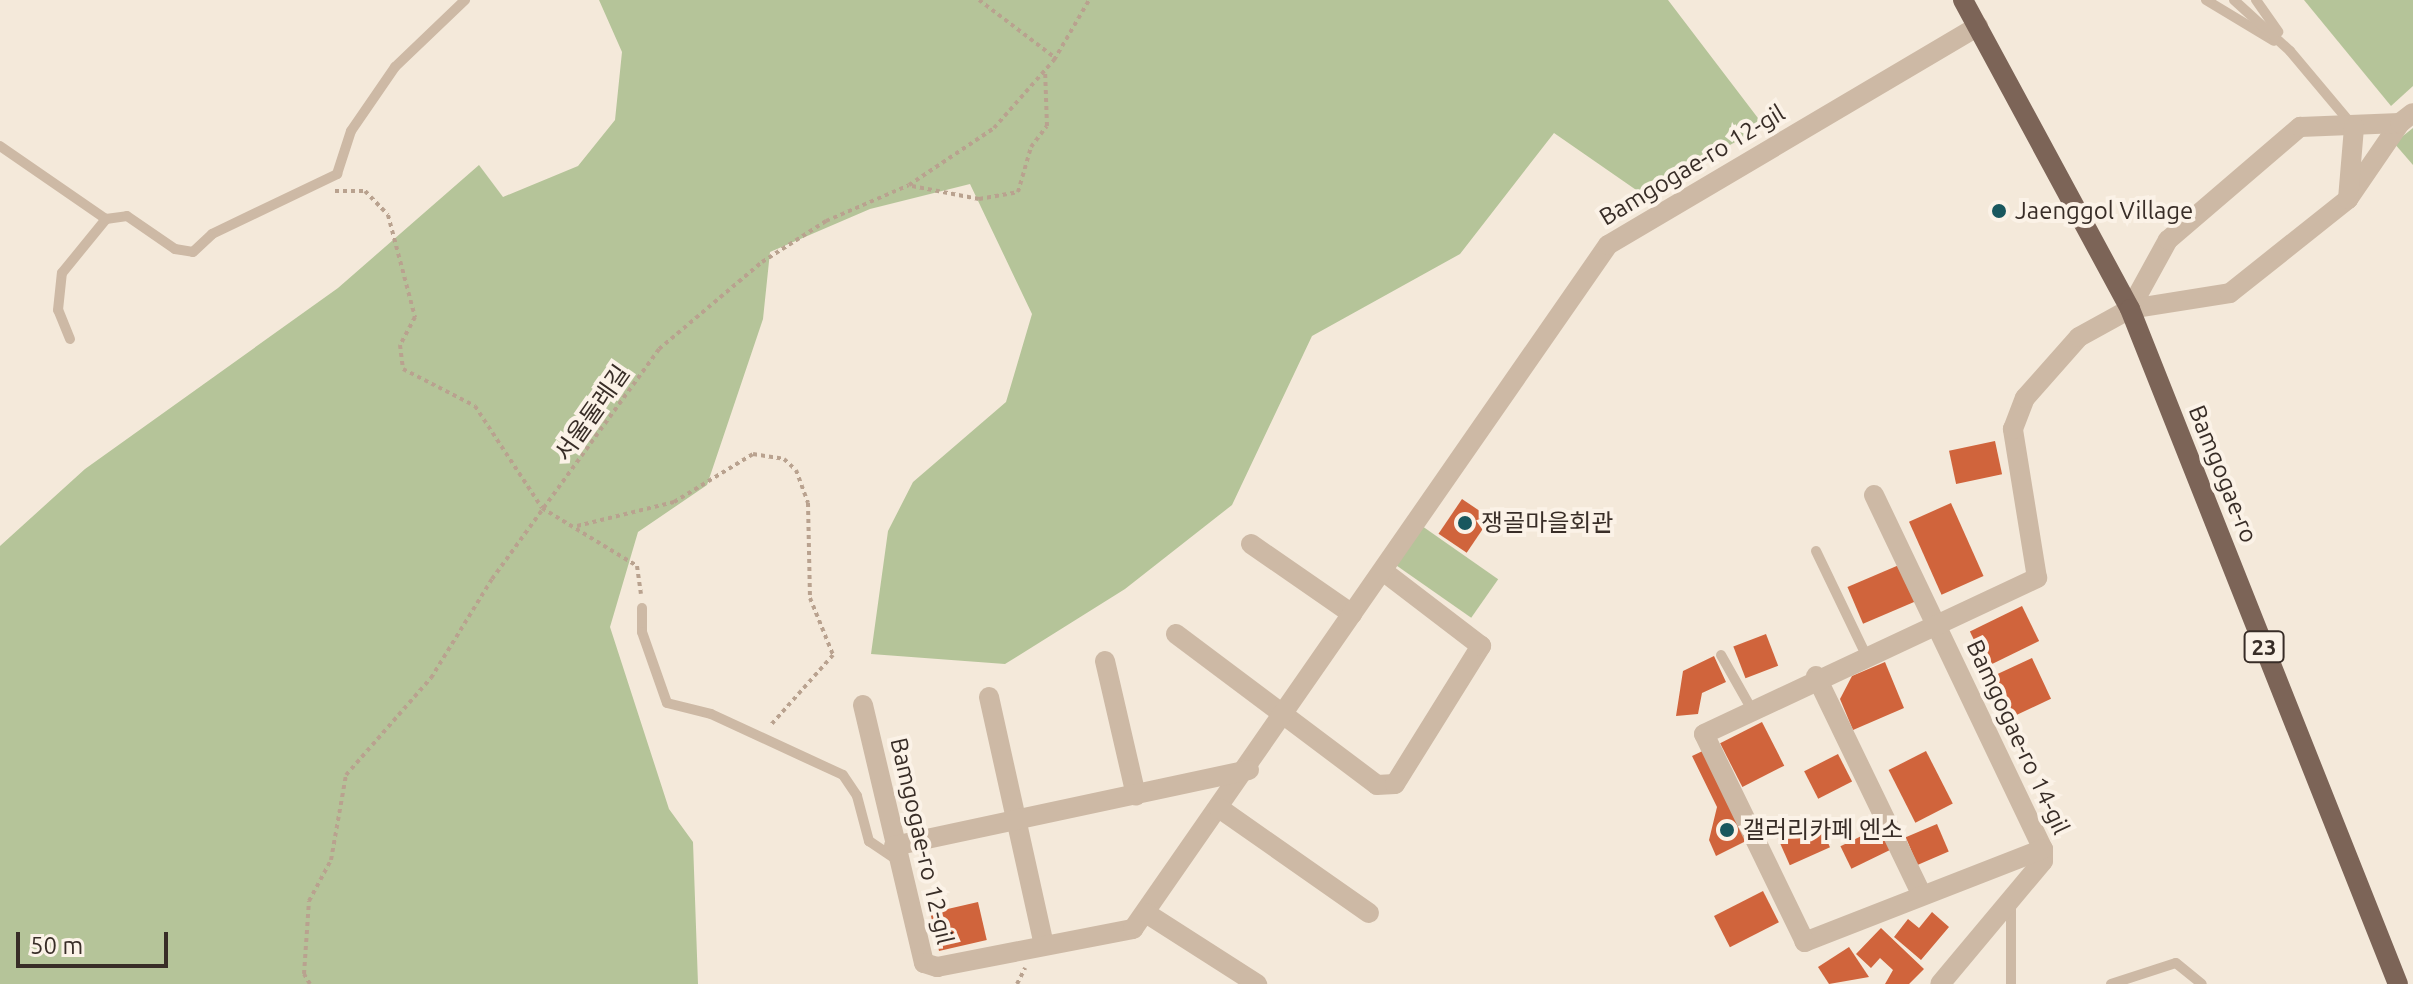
<!DOCTYPE html>
<html>
<head>
<meta charset="utf-8">
<style>
  body { margin:0 }
  #map { position:relative; width:2413px; height:984px; overflow:hidden; background:#f4e9da; font-family:Ubuntu,"Noto Sans KR",sans-serif }
  div>[style] { position:absolute }
  .green>* { inset:0; background:#b5c499; transform-origin:0 0 }
  .building>* { inset:0; background:#d0643c; transform-origin:0 0 }
  .path>* { height:4px; margin-top:-2px; transform-origin:0; background:repeating-linear-gradient(90deg,#b9a28f 0 4px,transparent 0 8px) }
  .service>* { height:10px; margin:-5px; padding:0 5px; transform-origin:5px; border-radius:5px; background:#cdb9a5 }
  .minor>* { height:20px; margin:-10px; padding:0 10px; transform-origin:10px; border-radius:10px; background:#cdb9a5 }
  .primary>* { height:20px; margin:-10px; padding:0 10px; transform-origin:10px; border-radius:10px; background:#7c6457 }
  .dots>* { width:22px; height:22px; translate:-50% -50%; box-sizing:border-box; border:4px solid #fbf2e7; border-radius:50% }
  span { translate:-50% -50%; white-space:nowrap; text-align:center; line-height:1.15; -webkit-text-stroke:8px #fbf2e7; paint-order:stroke }
  .shield-label span { padding:2px 6px; background:#fbf2e7; border:2px solid; border-radius:6px; -webkit-text-stroke-width:0 }
  .shield-label { font-size:22px; color:#382d27; font-weight:700 }
  .street-label { font-size:24px; color:#382d27 }
  .poi-label { font-size:24px; color:#382d27 }
  .left { translate:0 -50%; text-align:left }
  .scale { position:absolute; left:16px; top:932px; width:152px; height:36px; box-sizing:border-box; border:4px solid #382d27; border-top:0; padding-left:10px; font-size:24px; line-height:28px; white-space:nowrap; color:#382d27; -webkit-text-stroke:6px #fbf2e7; paint-order:stroke }
</style>
</head>
<body>
<div id="map">
  <div class="green">
    <i style="clip-path:polygon(599px 0,1668px 0,1764px 126px,1642px 194px,1554px 133px,1460px 254px,1312px 336px,1232px 505px,1125px 589px,1005px 664px,871px 654px,888px 531px,913px 482px,1006px 402px,1032px 314px,970px 184px,870px 209px,770px 252px,763px 319px,707px 485px,638px 532px,610px 627px,669px 809px,693px 842px,698px 984px,0 984px,0 546px,85px 469px,338px 288px,479px 165px,503px 197px,578px 166px,615px 120px,622px 52px)"></i>
    <i style="clip-path:polygon(2304px 0,2413px 0,2413px 86px,2391px 106px)"></i>
    <i style="clip-path:polygon(2413px 128px,2413px 165px,2394px 143px)"></i>
    <i style="left:1422px;top:526px;width:93px;height:47px;rotate:35deg"></i>
  </div>
  <div class="building">
    <i style="left:1995px;top:441px;width:34px;height:47px;rotate:78deg"></i>
    <i style="left:1462px;top:499px;width:34px;height:42px;rotate:34deg"></i>
    <i style="left:1951px;top:503px;width:80px;height:46px;rotate:66deg"></i>
    <i style="left:1899px;top:565px;width:40px;height:56px;rotate:67deg"></i>
    <i style="left:2022px;top:606px;width:39px;height:58px;rotate:64deg"></i>
    <i style="left:1766px;top:634px;width:34px;height:35px;rotate:69deg"></i>
    <i style="clip-path:polygon(1714px 656px,1726px 682px,1702px 693px,1698px 714px,1676px 716px,1683px 671px)"></i>
    <i style="left:2032px;top:658px;width:45px;height:44px;rotate:65deg"></i>
    <i style="clip-path:polygon(1885px 662px,1904px 708px,1853px 730px,1840px 699px,1852px 676px)"></i>
    <i style="left:1762px;top:722px;width:49px;height:47px;rotate:63deg"></i>
    <i style="clip-path:polygon(1707px 749px,1750px 839px,1716px 856px,1709px 840px,1717px 807px,1692px 756px)"></i>
    <i style="left:1926px;top:751px;width:59px;height:42px;rotate:63deg"></i>
    <i style="left:1838px;top:754px;width:31px;height:38px;rotate:63deg"></i>
    <i style="left:1817px;top:818px;width:32px;height:44px;rotate:66deg"></i>
    <i style="left:1937px;top:824px;width:30px;height:34px;rotate:67deg"></i>
    <i style="left:1880px;top:827px;width:25px;height:44px;rotate:64deg"></i>
    <i style="left:1763px;top:891px;width:35px;height:55px;rotate:63deg"></i>
    <i style="left:978px;top:902px;width:39px;height:49px;rotate:77deg"></i>
    <i style="clip-path:polygon(1932px 912px,1949px 927px,1921px 960px,1894px 937px,1908px 919px,1919px 928px)"></i>
    <i style="clip-path:polygon(1881px 928px,1924px 969px,1909px 984px,1885px 984px,1893px 970px,1880px 958px,1871px 968px,1856px 954px)"></i>
    <i style="clip-path:polygon(1849px 947px,1869px 977px,1829px 984px,1818px 967px)"></i>
  </div>
  <div class="path">
    <i style="left:979px;top:0;width:94px;rotate:37.2deg"></i>
    <i style="left:912px;top:186px;width:68px;rotate:11deg"></i>
    <i style="left:979px;top:199px;width:40px;rotate:-10deg"></i>
    <i style="left:1018px;top:192px;width:47px;rotate:-73.9deg"></i>
    <i style="left:1031px;top:147px;width:26px;rotate:-53deg"></i>
    <i style="left:1047px;top:126px;width:56px;rotate:-92deg"></i>
    <i style="left:335px;top:191px;width:30px"></i>
    <i style="left:365px;top:191px;width:33px;rotate:46deg"></i>
    <i style="left:388px;top:215px;width:106px;rotate:75.2deg"></i>
    <i style="left:415px;top:317px;width:32px;rotate:118deg"></i>
    <i style="left:400px;top:345px;width:24px;rotate:83deg"></i>
    <i style="left:403px;top:369px;width:81px;rotate:27.2deg"></i>
    <i style="left:475px;top:406px;width:122px;rotate:56.7deg"></i>
    <i style="left:542px;top:508px;width:111px;rotate:31.4deg"></i>
    <i style="left:637px;top:566px;width:28px;rotate:82deg"></i>
    <i style="left:577px;top:526px;width:100px;rotate:-13.9deg"></i>
    <i style="left:674px;top:502px;width:92px;rotate:-31.3deg"></i>
    <i style="left:753px;top:454px;width:31px;rotate:9deg"></i>
    <i style="left:784px;top:459px;width:16px;rotate:43deg"></i>
    <i style="left:796px;top:470px;width:35px;rotate:70deg"></i>
    <i style="left:808px;top:503px;width:95px;rotate:88.8deg"></i>
    <i style="left:810px;top:598px;width:61px;rotate:68deg"></i>
    <i style="left:833px;top:655px;width:95px;rotate:131.6deg"></i>
    <i style="left:310px;top:984px;width:12px;rotate:-121deg"></i>
    <i style="left:304px;top:974px;width:73px;rotate:-86.1deg"></i>
    <i style="left:309px;top:901px;width:47px;rotate:-61.8deg"></i>
    <i style="left:331px;top:860px;width:86px;rotate:-80deg"></i>
    <i style="left:346px;top:775px;width:129px;rotate:-48.8deg"></i>
    <i style="left:431px;top:678px;width:116px;rotate:-58.4deg"></i>
    <i style="left:492px;top:579px;width:284px;rotate:-54deg"></i>
    <i style="left:659px;top:349px;width:135px;rotate:-40.2deg"></i>
    <i style="left:762px;top:262px;width:76px;rotate:-32.6deg"></i>
    <i style="left:826px;top:221px;width:90px;rotate:-23.4deg"></i>
    <i style="left:909px;top:185px;width:102px;rotate:-33.8deg"></i>
    <i style="left:994px;top:128px;width:91px;rotate:-48.6deg"></i>
    <i style="left:1054px;top:60px;width:69px;rotate:-59.7deg"></i>
    <i style="left:1017px;top:984px;width:18px;rotate:-63deg"></i>
  </div>
  <div class="service">
    <i style="left:2206px;top:0;width:79px;rotate:31.1deg"></i>
    <i style="left:2234px;top:0;width:76px;rotate:42.3deg"></i>
    <i style="left:2290px;top:51px;width:98px;rotate:50deg"></i>
    <i style="left:2256px;top:0;width:39px;rotate:55deg"></i>
    <i style="left:0;top:146px;width:129px;rotate:34.6deg"></i>
    <i style="left:106px;top:219px;width:21px;rotate:-8deg"></i>
    <i style="left:127px;top:216px;width:58px;rotate:34.5deg"></i>
    <i style="left:175px;top:249px;width:18px;rotate:9deg"></i>
    <i style="left:193px;top:252px;width:26px;rotate:-43deg"></i>
    <i style="left:212px;top:234px;width:139px;rotate:-25.6deg"></i>
    <i style="left:337px;top:174px;width:45px;rotate:-72deg"></i>
    <i style="left:351px;top:131px;width:78px;rotate:-55.5deg"></i>
    <i style="left:395px;top:67px;width:97px;rotate:-43.7deg"></i>
    <i style="left:70px;top:339px;width:31px;rotate:-112deg"></i>
    <i style="left:58px;top:310px;width:37px;rotate:-84deg"></i>
    <i style="left:62px;top:273px;width:70px;rotate:-50.8deg"></i>
    <i style="left:1816px;top:551px;width:113px;rotate:64.3deg"></i>
    <i style="left:642px;top:608px;width:24px;rotate:90deg"></i>
    <i style="left:642px;top:632px;width:75px;rotate:70.6deg"></i>
    <i style="left:667px;top:703px;width:45px;rotate:14deg"></i>
    <i style="left:711px;top:714px;width:145px;rotate:24.8deg"></i>
    <i style="left:843px;top:775px;width:25px;rotate:56deg"></i>
    <i style="left:857px;top:796px;width:47px;rotate:75.1deg"></i>
    <i style="left:869px;top:841px;width:34px;rotate:34deg"></i>
    <i style="left:1721px;top:655px;width:61px;rotate:60.5deg"></i>
    <i style="left:2011px;top:984px;width:81px;rotate:-90deg"></i>
    <i style="left:2111px;top:984px;width:68px;rotate:-17.9deg"></i>
    <i style="left:2176px;top:963px;width:33px;rotate:39deg"></i>
  </div>
  <div class="minor">
    <i style="left:2348px;top:199px;width:92px;rotate:-55.6deg"></i>
    <i style="left:2130px;top:309px;width:79px;rotate:-61.2deg"></i>
    <i style="left:2168px;top:240px;width:174px;rotate:-40.6deg"></i>
    <i style="left:2300px;top:127px;width:100px;rotate:-2.3deg"></i>
    <i style="left:2400px;top:123px;width:16px;rotate:-38deg"></i>
    <i style="left:1874px;top:495px;width:392px;rotate:64.5deg"></i>
    <i style="left:2043px;top:849px;width:12px;rotate:90deg"></i>
    <i style="left:2043px;top:861px;width:160px;rotate:129.9deg"></i>
    <i style="left:1251px;top:544px;width:123px;rotate:34.7deg"></i>
    <i style="left:1176px;top:634px;width:251px;rotate:36.9deg"></i>
    <i style="left:1377px;top:785px;width:18px;rotate:-3deg"></i>
    <i style="left:1395px;top:784px;width:163px;rotate:-58.1deg"></i>
    <i style="left:1481px;top:646px;width:123px;rotate:-142.6deg"></i>
    <i style="left:1105px;top:661px;width:138px;rotate:77deg"></i>
    <i style="left:1816px;top:676px;width:243px;rotate:64.2deg"></i>
    <i style="left:989px;top:697px;width:254px;rotate:77.5deg"></i>
    <i style="left:863px;top:705px;width:265px;rotate:76.7deg"></i>
    <i style="left:924px;top:963px;width:14px;rotate:17deg"></i>
    <i style="left:937px;top:967px;width:200px;rotate:-11deg"></i>
    <i style="left:1133px;top:929px;width:833px;rotate:-55.22deg"></i>
    <i style="left:1608px;top:245px;width:430px;rotate:-30.6deg"></i>
    <i style="left:1219px;top:808px;width:183px;rotate:35deg"></i>
    <i style="left:894px;top:846px;width:363px;rotate:-12.1deg"></i>
    <i style="left:2043px;top:849px;width:256px;rotate:158.7deg"></i>
    <i style="left:1805px;top:942px;width:231px;rotate:-115.9deg"></i>
    <i style="left:1704px;top:734px;width:368px;rotate:-25.1deg"></i>
    <i style="left:2037px;top:578px;width:151px;rotate:-99.2deg"></i>
    <i style="left:2013px;top:429px;width:33px;rotate:-69deg"></i>
    <i style="left:2025px;top:398px;width:81px;rotate:-48.5deg"></i>
    <i style="left:2079px;top:337px;width:58px;rotate:-28.8deg"></i>
    <i style="left:2130px;top:309px;width:101px;rotate:-9.1deg"></i>
    <i style="left:2230px;top:293px;width:151px;rotate:-38.5deg"></i>
    <i style="left:2348px;top:199px;width:72px;rotate:-85.2deg"></i>
    <i style="left:1146px;top:913px;width:132px;rotate:32.6deg"></i>
  </div>
  <div class="primary">
    <i style="left:1963px;top:0;width:351px;rotate:61.6deg"></i>
    <i style="left:2130px;top:309px;width:726px;rotate:68.35deg"></i>
  </div>
  <div class="dots">
    <i style="left:1999px;top:211px;background:#19575e"></i>
    <i style="left:1465px;top:523px;background:#19575e"></i>
    <i style="left:1727px;top:830px;background:#19575e"></i>
  </div>
  <div class="shield-label">
    <span style="left:2264px;top:647px">23</span>
  </div>
  <div class="street-label">
    <span style="left:1692px;top:165px;rotate:-31deg">Bamgogae-ro 12-gil</span>
    <span style="left:592px;top:413px;rotate:-55deg">서울둘레길</span>
    <span style="left:2223px;top:474px;rotate:68deg">Bamgogae-ro</span>
    <span style="left:2018px;top:737px;rotate:65deg">Bamgogae-ro 14-gil</span>
    <span style="left:922px;top:841px;rotate:77deg">Bamgogae-ro 12-gil</span>
  </div>
  <div class="poi-label">
    <span class="left" style="left:2015px;top:211px">Jaenggol Village</span>
    <span class="left" style="left:1481px;top:523px">쟁골마을회관</span>
    <span class="left" style="left:1743px;top:830px">갤러리카페 엔소</span>
  </div>
  <div class="scale">50 m</div>
</div>
</body>
</html>
